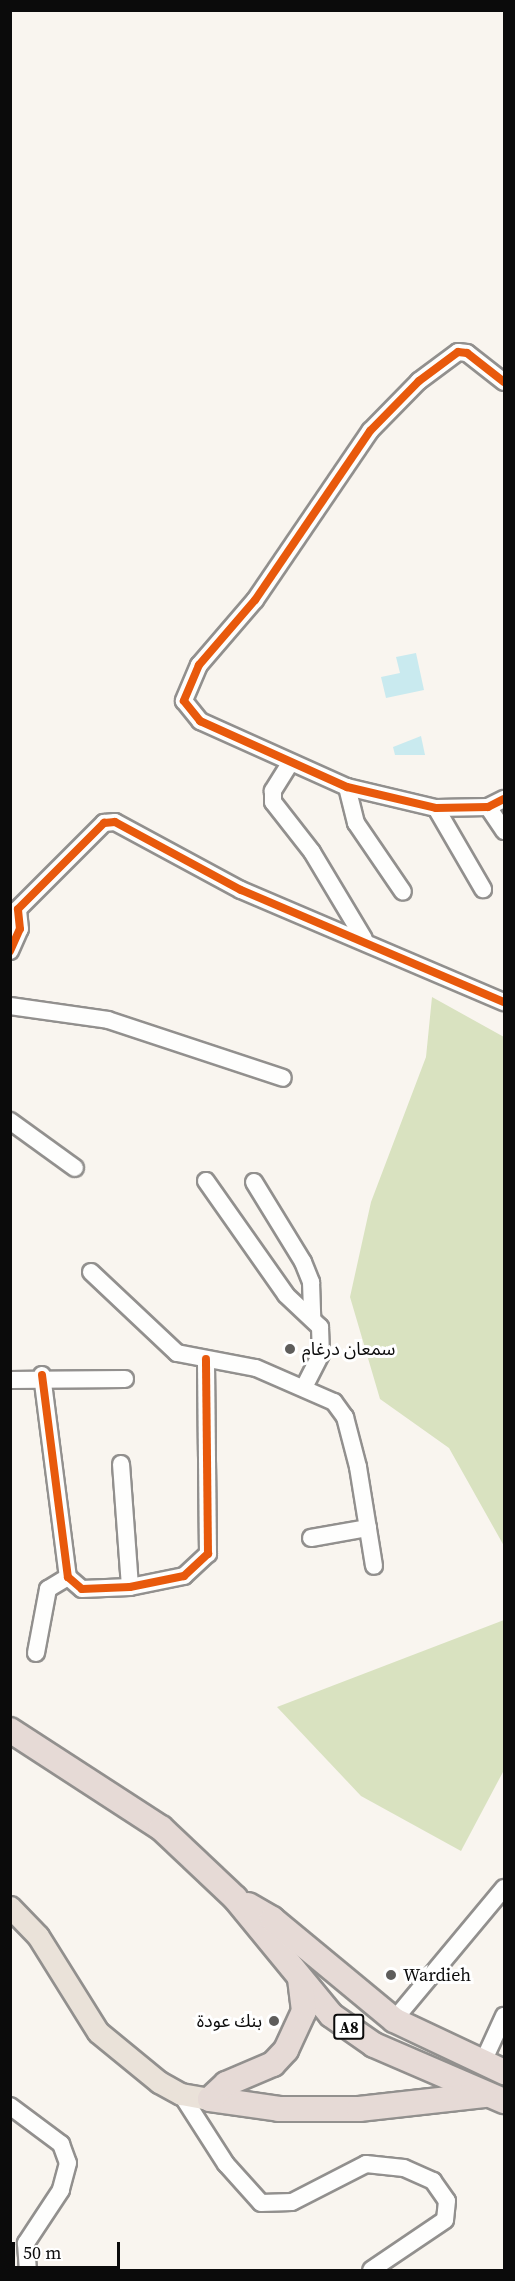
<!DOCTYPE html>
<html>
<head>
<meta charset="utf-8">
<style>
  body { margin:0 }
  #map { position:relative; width:515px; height:2281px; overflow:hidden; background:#f9f5ef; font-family:"Source Serif 4","Noto Sans Arabic",serif }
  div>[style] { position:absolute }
  .forest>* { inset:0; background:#d9e2c0 }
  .water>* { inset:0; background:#c9eaef }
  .roads { filter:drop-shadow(2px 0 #92908e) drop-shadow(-2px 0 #92908e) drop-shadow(0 2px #92908e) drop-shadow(0 -2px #92908e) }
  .minor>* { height:16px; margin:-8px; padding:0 8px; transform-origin:8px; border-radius:8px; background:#fefefd }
  .major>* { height:21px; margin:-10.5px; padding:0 10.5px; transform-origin:10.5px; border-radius:10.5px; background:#eae2d9 }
  .highway>* { height:24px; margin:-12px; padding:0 12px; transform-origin:12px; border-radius:12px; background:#e6dad6 }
  .cycleway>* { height:8px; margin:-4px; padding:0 4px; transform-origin:4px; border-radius:4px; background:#e8590c }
  .dots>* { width:16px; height:16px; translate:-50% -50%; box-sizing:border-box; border:3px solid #fff; border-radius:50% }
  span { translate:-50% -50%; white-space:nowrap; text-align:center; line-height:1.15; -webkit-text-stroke:6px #fff; paint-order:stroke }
  .shield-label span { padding:2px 4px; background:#fff; border:2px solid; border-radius:4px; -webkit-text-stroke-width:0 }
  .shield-label { font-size:16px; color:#0b0b0b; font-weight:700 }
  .poi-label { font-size:18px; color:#0b0b0b }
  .left { translate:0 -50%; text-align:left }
  .right { translate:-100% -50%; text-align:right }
  .frame { position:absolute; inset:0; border:12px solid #0b0b0b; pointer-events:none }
  .scale { position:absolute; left:12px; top:2242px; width:108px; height:27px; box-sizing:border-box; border:3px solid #0b0b0b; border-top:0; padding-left:8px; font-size:18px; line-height:21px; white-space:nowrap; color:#0b0b0b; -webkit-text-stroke:4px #fff; paint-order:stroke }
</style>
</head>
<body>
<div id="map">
  <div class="forest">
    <i style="clip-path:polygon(432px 997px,504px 1037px,504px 1546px,449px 1448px,380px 1399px,350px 1297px,371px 1202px,426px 1057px)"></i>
    <i style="clip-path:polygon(504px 1620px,504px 1770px,461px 1851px,361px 1796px,277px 1707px)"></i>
  </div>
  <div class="water">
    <i style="clip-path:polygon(416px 653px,424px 690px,386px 698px,381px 677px,400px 673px,396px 657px)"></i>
    <i style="clip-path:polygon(421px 736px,425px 755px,395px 755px,393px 747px)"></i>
  </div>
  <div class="roads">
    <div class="minor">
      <i style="left:504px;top:382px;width:47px;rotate:-141.9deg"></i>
      <i style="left:467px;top:353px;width:9px;rotate:-174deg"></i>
      <i style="left:458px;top:352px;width:49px;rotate:143.4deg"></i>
      <i style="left:419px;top:381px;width:70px;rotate:134.4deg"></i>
      <i style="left:370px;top:431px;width:204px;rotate:124.2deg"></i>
      <i style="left:255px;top:600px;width:86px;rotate:130.7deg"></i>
      <i style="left:199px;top:665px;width:39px;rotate:113deg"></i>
      <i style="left:184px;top:701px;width:26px;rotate:51deg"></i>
      <i style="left:200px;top:721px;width:161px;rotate:24.2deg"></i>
      <i style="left:347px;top:787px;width:91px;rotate:13.3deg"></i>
      <i style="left:436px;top:808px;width:52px;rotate:-1.1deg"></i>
      <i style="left:488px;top:807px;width:18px;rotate:-27deg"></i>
      <i style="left:289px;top:765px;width:31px;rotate:122deg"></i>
      <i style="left:273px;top:791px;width:11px;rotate:90deg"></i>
      <i style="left:273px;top:802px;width:63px;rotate:52deg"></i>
      <i style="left:312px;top:852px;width:101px;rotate:59.1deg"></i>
      <i style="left:347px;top:787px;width:37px;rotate:76deg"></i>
      <i style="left:356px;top:823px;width:83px;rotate:55.7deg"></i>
      <i style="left:488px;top:807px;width:29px;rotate:56deg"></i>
      <i style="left:436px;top:808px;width:94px;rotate:59.9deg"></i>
      <i style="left:10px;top:951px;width:24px;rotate:-66deg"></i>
      <i style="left:20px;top:929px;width:20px;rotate:-96deg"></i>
      <i style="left:18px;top:909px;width:122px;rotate:-45deg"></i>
      <i style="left:104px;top:823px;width:11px;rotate:-5deg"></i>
      <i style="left:115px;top:822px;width:143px;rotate:28.4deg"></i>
      <i style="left:241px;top:890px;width:286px;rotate:23.1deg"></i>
      <i style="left:10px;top:1006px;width:99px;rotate:8.1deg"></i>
      <i style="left:108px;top:1020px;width:184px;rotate:18.3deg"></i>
      <i style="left:10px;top:1121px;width:80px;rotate:35.9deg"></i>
      <i style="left:206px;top:1181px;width:139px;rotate:54.9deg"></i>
      <i style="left:286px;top:1295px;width:47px;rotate:43.3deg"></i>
      <i style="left:320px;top:1327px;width:27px;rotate:88deg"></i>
      <i style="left:321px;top:1354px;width:37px;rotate:117deg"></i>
      <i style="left:254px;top:1182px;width:94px;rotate:58.5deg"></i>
      <i style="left:303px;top:1262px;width:22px;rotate:68deg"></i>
      <i style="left:311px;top:1282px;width:35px;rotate:88deg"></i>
      <i style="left:91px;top:1272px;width:118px;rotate:43.3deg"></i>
      <i style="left:177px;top:1353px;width:80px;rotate:10.8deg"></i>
      <i style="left:256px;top:1368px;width:85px;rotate:23.6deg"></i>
      <i style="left:334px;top:1402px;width:19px;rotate:54deg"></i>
      <i style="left:345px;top:1417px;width:52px;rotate:75.4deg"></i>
      <i style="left:358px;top:1467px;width:100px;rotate:80.8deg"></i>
      <i style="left:42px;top:1375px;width:204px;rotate:82.7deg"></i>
      <i style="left:68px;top:1577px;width:18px;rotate:41deg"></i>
      <i style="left:82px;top:1589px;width:48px;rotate:-2.4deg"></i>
      <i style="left:130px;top:1587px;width:55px;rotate:-11.5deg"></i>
      <i style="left:184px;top:1576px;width:33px;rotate:-43deg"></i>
      <i style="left:208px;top:1554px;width:195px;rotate:-90.6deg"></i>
      <i style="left:10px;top:1380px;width:115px;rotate:-0.5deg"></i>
      <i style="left:121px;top:1464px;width:123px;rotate:85.8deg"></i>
      <i style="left:311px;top:1538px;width:58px;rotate:-10deg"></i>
      <i style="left:36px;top:1653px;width:65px;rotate:-79.4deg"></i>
      <i style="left:48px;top:1589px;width:23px;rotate:-31deg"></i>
      <i style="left:394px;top:2020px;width:172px;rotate:-50.2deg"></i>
      <i style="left:482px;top:2064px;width:53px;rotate:-65.4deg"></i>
      <i style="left:181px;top:2094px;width:83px;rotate:57.3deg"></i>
      <i style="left:226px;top:2164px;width:52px;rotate:48.1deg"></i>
      <i style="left:261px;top:2203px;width:31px;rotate:-2deg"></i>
      <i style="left:292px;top:2202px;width:83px;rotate:-27.2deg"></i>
      <i style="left:366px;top:2164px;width:38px;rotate:6deg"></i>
      <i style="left:404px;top:2168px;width:32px;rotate:24deg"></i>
      <i style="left:433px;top:2181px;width:24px;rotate:55deg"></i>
      <i style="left:447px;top:2201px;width:19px;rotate:96deg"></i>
      <i style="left:445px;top:2220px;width:89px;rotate:146deg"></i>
      <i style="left:10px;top:2106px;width:64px;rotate:36.7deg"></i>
      <i style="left:61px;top:2144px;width:20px;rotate:70deg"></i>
      <i style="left:68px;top:2163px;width:28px;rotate:105deg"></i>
      <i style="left:61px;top:2190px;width:64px;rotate:123.4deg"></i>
      <i style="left:26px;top:2243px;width:27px;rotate:86deg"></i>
    </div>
    <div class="major">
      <i style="left:10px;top:1907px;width:40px;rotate:46deg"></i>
      <i style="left:38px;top:1936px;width:113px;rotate:58deg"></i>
      <i style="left:98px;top:2032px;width:79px;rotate:39.3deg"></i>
      <i style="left:159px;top:2082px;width:25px;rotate:29deg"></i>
      <i style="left:181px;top:2094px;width:29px;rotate:10deg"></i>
    </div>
    <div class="highway">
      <i style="left:10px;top:1730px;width:180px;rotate:33deg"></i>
      <i style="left:161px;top:1828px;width:102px;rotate:43.4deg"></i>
      <i style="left:235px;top:1898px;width:151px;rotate:50.6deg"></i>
      <i style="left:331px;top:2015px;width:52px;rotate:34.9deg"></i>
      <i style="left:374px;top:2045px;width:142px;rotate:23.3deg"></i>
      <i style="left:248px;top:1905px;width:28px;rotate:30deg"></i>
      <i style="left:272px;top:1919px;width:158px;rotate:39.6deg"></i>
      <i style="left:394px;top:2020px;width:122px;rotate:25.3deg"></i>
      <i style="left:210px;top:2099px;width:70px;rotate:8.2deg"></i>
      <i style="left:279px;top:2109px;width:80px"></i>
      <i style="left:359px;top:2109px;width:126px;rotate:-6.4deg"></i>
      <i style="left:210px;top:2099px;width:22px;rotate:-43deg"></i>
      <i style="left:226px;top:2084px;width:51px;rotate:-23.1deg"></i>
      <i style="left:273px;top:2064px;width:19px;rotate:-47deg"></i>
      <i style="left:286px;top:2050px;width:43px;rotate:-65.2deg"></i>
      <i style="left:304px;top:2011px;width:33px;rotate:-97deg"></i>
    </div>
  </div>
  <div class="cycleway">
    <i style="left:504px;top:382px;width:47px;rotate:-141.9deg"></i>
    <i style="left:467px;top:353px;width:9px;rotate:-174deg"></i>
    <i style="left:458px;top:352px;width:49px;rotate:143.4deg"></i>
    <i style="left:419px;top:381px;width:70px;rotate:134.4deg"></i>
    <i style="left:370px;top:431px;width:204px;rotate:124.2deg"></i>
    <i style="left:255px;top:600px;width:86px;rotate:130.7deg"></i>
    <i style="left:199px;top:665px;width:39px;rotate:113deg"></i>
    <i style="left:184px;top:701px;width:26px;rotate:51deg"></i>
    <i style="left:200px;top:721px;width:161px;rotate:24.2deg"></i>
    <i style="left:347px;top:787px;width:91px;rotate:13.3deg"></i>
    <i style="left:436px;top:808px;width:52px;rotate:-1.1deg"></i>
    <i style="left:488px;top:807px;width:18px;rotate:-27deg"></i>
    <i style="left:10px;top:951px;width:24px;rotate:-66deg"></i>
    <i style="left:20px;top:929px;width:20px;rotate:-96deg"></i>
    <i style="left:18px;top:909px;width:122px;rotate:-45deg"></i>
    <i style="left:104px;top:823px;width:11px;rotate:-5deg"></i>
    <i style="left:115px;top:822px;width:143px;rotate:28.4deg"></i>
    <i style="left:241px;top:890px;width:286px;rotate:23.1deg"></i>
    <i style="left:42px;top:1375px;width:204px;rotate:82.7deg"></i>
    <i style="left:68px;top:1577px;width:18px;rotate:41deg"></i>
    <i style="left:82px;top:1589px;width:48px;rotate:-2.4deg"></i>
    <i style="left:130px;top:1587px;width:55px;rotate:-11.5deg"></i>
    <i style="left:184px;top:1576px;width:33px;rotate:-43deg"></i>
    <i style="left:208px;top:1554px;width:195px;rotate:-90.6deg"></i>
  </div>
  <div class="dots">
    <i style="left:290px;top:1349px;background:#5e5d5b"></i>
    <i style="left:391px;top:1975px;background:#5e5d5b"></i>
    <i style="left:274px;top:2021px;background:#5e5d5b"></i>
  </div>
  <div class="shield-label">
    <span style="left:349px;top:2027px">A8</span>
  </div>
  <div class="poi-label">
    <span class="left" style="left:302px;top:1349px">سمعان درغام</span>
    <span class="left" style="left:403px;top:1975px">Wardieh</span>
    <span class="right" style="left:262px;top:2021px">بنك عودة</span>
  </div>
  <div class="frame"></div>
  <div class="scale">50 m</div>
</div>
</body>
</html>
